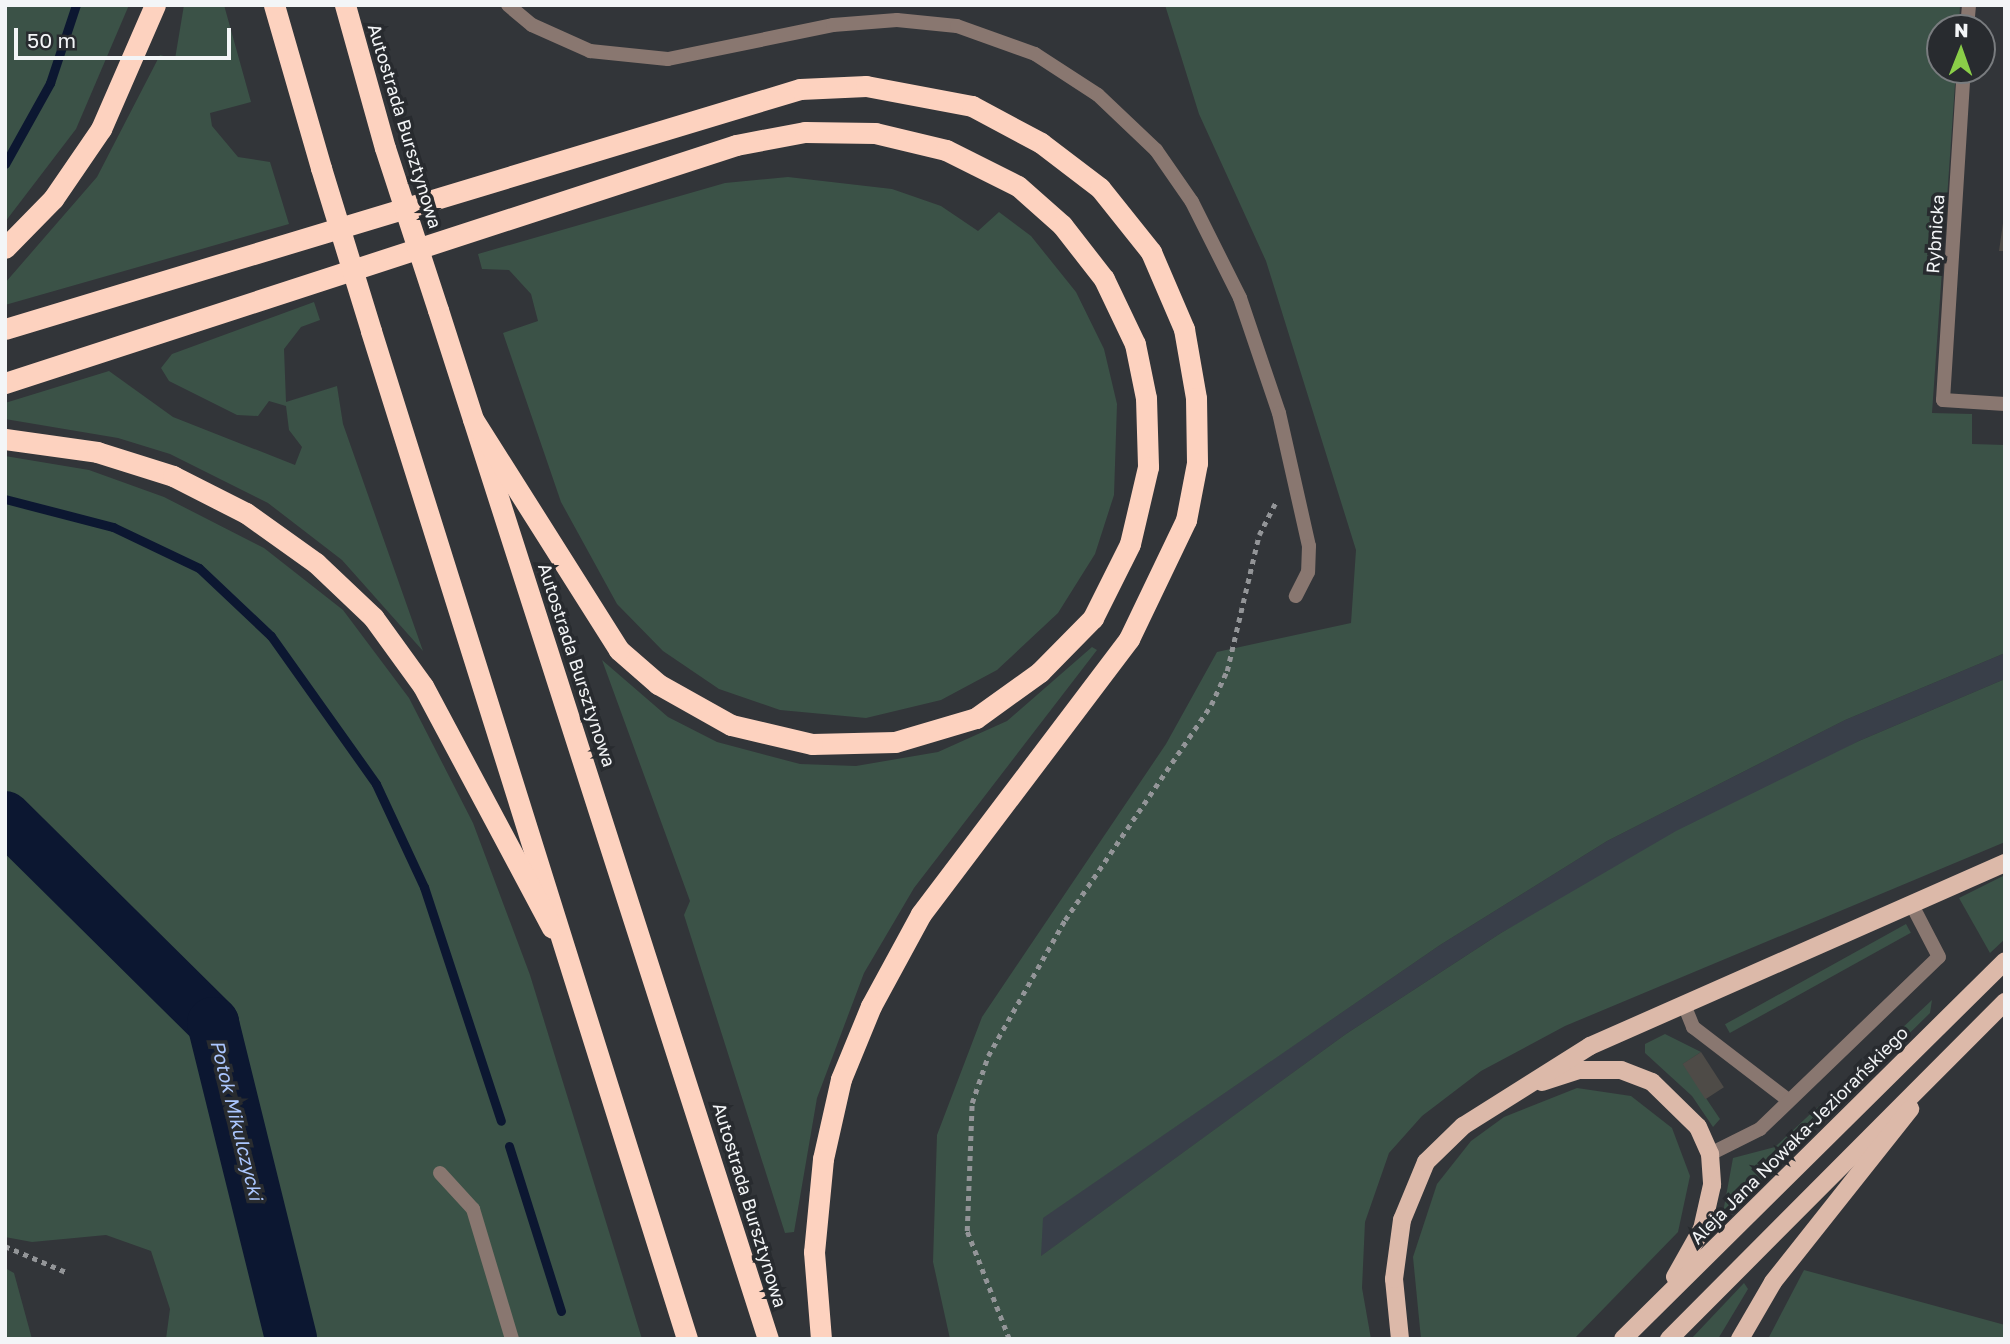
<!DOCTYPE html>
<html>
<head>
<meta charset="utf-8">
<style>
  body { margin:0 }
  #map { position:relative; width:2010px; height:1344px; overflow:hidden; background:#323539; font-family:"Golos Text",sans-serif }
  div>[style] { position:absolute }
  .built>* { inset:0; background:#393f49 }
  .green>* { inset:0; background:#3b5247; transform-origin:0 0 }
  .stream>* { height:9px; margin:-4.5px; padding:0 4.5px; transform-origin:4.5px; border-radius:4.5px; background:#0c1731 }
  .river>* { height:52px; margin:-26px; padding:0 26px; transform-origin:26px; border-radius:26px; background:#0c1731 }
  .building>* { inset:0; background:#4e4b47; transform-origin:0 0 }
  .path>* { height:4.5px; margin-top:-2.25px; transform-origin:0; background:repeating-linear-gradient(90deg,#939598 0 5px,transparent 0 10px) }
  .service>* { height:14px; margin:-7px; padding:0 7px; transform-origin:7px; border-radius:7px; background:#897770 }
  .minor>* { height:14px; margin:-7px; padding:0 7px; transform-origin:7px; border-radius:7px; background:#897770 }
  .primary>* { height:18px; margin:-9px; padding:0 9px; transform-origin:9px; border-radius:9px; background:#dcb9a9 }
  .motorway>* { height:21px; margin:-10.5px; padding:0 10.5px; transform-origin:10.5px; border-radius:10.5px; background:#fdd2bf }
  .motorway-bridge>* { height:21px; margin:-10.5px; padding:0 10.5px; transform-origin:10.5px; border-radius:10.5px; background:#fdd2bf }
  span { translate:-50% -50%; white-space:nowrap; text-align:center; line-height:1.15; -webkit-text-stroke:7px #282b2f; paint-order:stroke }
  .street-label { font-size:18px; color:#f3f5f7 }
  .water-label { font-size:19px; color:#abc6fe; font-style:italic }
  .frame { position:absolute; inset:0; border:7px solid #f3f5f7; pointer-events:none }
  .north { position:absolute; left:1926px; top:14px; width:70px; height:70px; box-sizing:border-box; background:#282b2f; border:2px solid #797c7f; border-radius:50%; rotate:1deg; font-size:19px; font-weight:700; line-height:28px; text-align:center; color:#f3f5f7 }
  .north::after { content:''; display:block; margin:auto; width:24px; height:32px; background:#8ace48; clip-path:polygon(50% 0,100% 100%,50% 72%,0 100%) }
  .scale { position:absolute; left:14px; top:28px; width:217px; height:32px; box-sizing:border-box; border:4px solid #f3f5f7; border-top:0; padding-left:9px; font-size:21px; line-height:24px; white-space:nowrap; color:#f3f5f7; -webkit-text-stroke:5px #282b2f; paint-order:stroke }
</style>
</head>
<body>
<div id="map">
  <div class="built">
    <i style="clip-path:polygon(2005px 653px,2005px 679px,1859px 741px,1501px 933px,1346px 1034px,1040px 1257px,1042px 1218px,1440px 945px,1607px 841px,1845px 720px)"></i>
  </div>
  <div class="green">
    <i style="clip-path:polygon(5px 5px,129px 5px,76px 129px,5px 222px)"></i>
    <i style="clip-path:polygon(184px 5px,224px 5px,251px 102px,210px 113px,212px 126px,238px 157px,270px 162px,289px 224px,5px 305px,5px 283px,97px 177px,160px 55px,175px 59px)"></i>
    <i style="clip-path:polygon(1165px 5px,1960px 5px,1959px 28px,1940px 28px,1940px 70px,1956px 70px,1932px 413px,1972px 414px,1972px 444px,2005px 445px,2005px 653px,1845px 720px,1607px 841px,1440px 945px,1043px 1218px,1041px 1256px,1346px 1034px,1501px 933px,1676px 831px,1859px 741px,2005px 679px,2005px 842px,1565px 1026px,1481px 1071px,1422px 1116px,1389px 1153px,1365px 1222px,1362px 1288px,1371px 1339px,950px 1339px,933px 1262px,937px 1135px,982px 1017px,1166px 744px,1217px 652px,1351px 623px,1356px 550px,1266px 261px,1199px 114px)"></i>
    <i style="clip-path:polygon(788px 177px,892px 189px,941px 206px,978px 231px,999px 212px,1031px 236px,1076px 292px,1104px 349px,1117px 404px,1114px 495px,1095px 554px,1058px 613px,997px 670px,941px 700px,866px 718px,780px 710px,719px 689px,663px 651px,617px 604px,561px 502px,503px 333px,538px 321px,531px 294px,509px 270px,482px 269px,478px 254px,725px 183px)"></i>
    <i style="clip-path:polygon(314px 302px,320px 320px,301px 327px,284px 349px,286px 402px,337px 386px,343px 424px,423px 651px,342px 560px,268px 503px,170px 454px,118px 438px,5px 419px,5px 403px,109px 371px,173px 417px,295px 465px,302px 447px,289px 430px,286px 406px,269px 401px,258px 416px,237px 415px,169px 381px,161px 368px,172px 354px)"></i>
    <i style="clip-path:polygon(5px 456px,89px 470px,164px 497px,264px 548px,343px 610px,409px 698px,473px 823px,530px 975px,642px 1339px,166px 1339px,170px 1309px,151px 1251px,106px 1235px,32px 1242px,5px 1237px)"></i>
    <i style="clip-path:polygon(1092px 647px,1097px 650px,914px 888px,864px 973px,817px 1098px,794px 1232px,785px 1233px,684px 915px,690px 901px,602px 660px,668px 717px,717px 742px,800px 764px,856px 766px,938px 752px,1007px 721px)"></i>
    <i style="clip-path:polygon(2005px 875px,2005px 939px,1990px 953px,1959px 898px)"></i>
    <i style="left:1906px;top:924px;width:10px;height:207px;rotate:61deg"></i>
    <i style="clip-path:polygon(1932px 1000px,1930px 1013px,1722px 1218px,1733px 1158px,1775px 1147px)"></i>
    <i style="clip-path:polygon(1665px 1034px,1701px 1052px,1683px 1064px,1720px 1119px,1713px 1127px,1692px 1096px,1645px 1053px,1645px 1044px)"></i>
    <i style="clip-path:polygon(1577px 1088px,1631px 1096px,1672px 1128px,1690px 1176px,1678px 1232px,1574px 1339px,1421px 1339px,1413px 1257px,1437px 1184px,1471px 1141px,1504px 1117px)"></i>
    <i style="clip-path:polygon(5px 1268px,14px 1273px,32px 1339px,5px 1339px)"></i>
    <i style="clip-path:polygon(1804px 1270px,2005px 1325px,2005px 1339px,1768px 1339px)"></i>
    <i style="clip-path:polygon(1744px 1283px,1748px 1289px,1718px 1339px,1691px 1339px)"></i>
  </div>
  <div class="stream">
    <i style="left:5px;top:164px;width:93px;rotate:-60.9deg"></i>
    <i style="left:50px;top:83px;width:82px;rotate:-71.6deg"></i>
    <i style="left:5px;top:499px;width:112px;rotate:14.5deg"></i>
    <i style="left:113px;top:527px;width:95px;rotate:25.5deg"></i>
    <i style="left:199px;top:568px;width:99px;rotate:43.4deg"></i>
    <i style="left:271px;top:636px;width:181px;rotate:54.6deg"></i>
    <i style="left:376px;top:784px;width:114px;rotate:65deg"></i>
    <i style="left:424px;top:887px;width:246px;rotate:71.8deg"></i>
    <i style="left:509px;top:1146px;width:173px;rotate:72.5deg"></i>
  </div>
  <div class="river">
    <i style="left:5px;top:817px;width:293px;rotate:44.7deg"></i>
    <i style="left:213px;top:1023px;width:325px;rotate:76.1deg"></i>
  </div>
  <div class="building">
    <i style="clip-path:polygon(2005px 209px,2005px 251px,1999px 251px)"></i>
    <i style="left:1701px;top:1052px;width:42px;height:22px;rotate:57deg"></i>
  </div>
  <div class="path">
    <i style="left:5px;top:1246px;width:66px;rotate:23.1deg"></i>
    <i style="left:1009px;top:1339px;width:116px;rotate:-111.3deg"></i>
    <i style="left:967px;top:1231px;width:128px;rotate:-87.8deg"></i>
    <i style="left:972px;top:1103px;width:50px;rotate:-71.2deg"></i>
    <i style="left:988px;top:1056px;width:156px;rotate:-60.5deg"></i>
    <i style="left:1065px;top:920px;width:260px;rotate:-55.8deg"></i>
    <i style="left:1211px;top:705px;width:38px;rotate:-65deg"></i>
    <i style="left:1227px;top:671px;width:140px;rotate:-76.8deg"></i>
    <i style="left:1259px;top:535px;width:39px;rotate:-63deg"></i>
  </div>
  <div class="service">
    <i style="left:508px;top:5px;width:31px;rotate:40deg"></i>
    <i style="left:532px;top:25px;width:64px;rotate:24.1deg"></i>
    <i style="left:590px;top:51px;width:78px;rotate:5.9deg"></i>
    <i style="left:668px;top:59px;width:168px;rotate:-11.6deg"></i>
    <i style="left:833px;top:25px;width:64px;rotate:-4.5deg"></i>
    <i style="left:897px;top:20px;width:60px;rotate:5.7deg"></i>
    <i style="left:957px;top:26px;width:83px;rotate:19.7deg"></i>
    <i style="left:1035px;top:54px;width:75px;rotate:33.1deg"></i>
    <i style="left:1098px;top:95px;width:80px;rotate:43.5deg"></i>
    <i style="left:1156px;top:150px;width:63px;rotate:55.3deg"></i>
    <i style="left:1192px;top:202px;width:107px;rotate:63.4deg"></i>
    <i style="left:1240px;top:298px;width:121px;rotate:71.3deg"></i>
    <i style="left:1279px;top:413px;width:136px;rotate:77.3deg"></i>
    <i style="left:1309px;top:546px;width:26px;rotate:92deg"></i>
    <i style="left:1308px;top:572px;width:27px;rotate:117deg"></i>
    <i style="left:1943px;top:400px;width:62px;rotate:3.7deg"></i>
    <i style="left:1685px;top:1007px;width:22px;rotate:68deg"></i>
    <i style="left:1693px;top:1027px;width:120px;rotate:37.5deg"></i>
    <i style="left:1710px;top:1154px;width:56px;rotate:-26.6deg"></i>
    <i style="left:1760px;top:1129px;width:248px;rotate:-43.9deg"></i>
    <i style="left:1939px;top:957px;width:56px;rotate:-117.5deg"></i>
    <i style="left:440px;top:1173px;width:49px;rotate:47.5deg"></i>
    <i style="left:473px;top:1209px;width:136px;rotate:73.3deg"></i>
  </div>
  <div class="minor">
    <i style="left:1967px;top:28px;width:23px;rotate:-85deg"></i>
    <i style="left:1943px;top:400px;width:331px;rotate:-86.4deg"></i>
  </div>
  <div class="primary">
    <i style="left:1542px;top:1082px;width:39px;rotate:-18deg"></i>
    <i style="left:1579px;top:1070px;width:42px"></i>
    <i style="left:1621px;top:1070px;width:33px;rotate:21deg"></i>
    <i style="left:1652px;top:1082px;width:64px;rotate:44.4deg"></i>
    <i style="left:1698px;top:1127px;width:30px;rotate:66deg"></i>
    <i style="left:1710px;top:1154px;width:31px;rotate:86deg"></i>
    <i style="left:1712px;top:1185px;width:45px;rotate:102.8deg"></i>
    <i style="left:1702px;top:1229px;width:55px;rotate:119.4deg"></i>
    <i style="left:1400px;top:1339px;width:60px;rotate:-95.7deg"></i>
    <i style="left:1394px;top:1279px;width:60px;rotate:-82.3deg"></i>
    <i style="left:1402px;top:1220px;width:63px;rotate:-67.5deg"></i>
    <i style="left:1426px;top:1162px;width:52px;rotate:-44.2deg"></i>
    <i style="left:1463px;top:1126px;width:150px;rotate:-32.2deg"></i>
    <i style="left:1590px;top:1046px;width:454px;rotate:-23.8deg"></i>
    <i style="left:1623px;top:1339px;width:537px;rotate:-44.7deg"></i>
    <i style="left:1669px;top:1339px;width:476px;rotate:-45.1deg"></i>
    <i style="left:1740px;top:1339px;width:66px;rotate:-59.9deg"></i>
    <i style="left:1773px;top:1282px;width:221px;rotate:-51.6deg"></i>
  </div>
  <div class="motorway">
    <i style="left:274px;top:5px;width:170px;rotate:73.9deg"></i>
    <i style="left:345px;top:5px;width:148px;rotate:74.4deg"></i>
    <i style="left:5px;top:248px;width:69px;rotate:-45.6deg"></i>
    <i style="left:53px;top:199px;width:85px;rotate:-55.6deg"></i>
    <i style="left:101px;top:129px;width:135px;rotate:-66.5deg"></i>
    <i style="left:438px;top:310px;width:1081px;rotate:72.22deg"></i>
    <i style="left:5px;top:329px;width:830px;rotate:-16.8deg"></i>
    <i style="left:800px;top:89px;width:66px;rotate:-2.6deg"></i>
    <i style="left:866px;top:86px;width:108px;rotate:10.7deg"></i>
    <i style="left:972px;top:106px;width:78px;rotate:28.2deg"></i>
    <i style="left:1041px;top:143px;width:74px;rotate:37.3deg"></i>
    <i style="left:1100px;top:188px;width:82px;rotate:51.4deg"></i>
    <i style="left:1151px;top:252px;width:84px;rotate:66.8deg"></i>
    <i style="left:1184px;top:329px;width:70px;rotate:80.1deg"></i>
    <i style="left:1196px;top:398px;width:65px;rotate:89.1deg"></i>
    <i style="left:1197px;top:463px;width:58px;rotate:100.9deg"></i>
    <i style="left:1186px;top:520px;width:132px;rotate:115.6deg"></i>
    <i style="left:1129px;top:639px;width:345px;rotate:127.1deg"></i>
    <i style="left:921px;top:914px;width:105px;rotate:118.5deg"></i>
    <i style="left:871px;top:1006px;width:79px;rotate:112.3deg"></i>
    <i style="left:841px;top:1079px;width:82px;rotate:102.7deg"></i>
    <i style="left:823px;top:1159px;width:93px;rotate:95.5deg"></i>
    <i style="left:814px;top:1252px;width:87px;rotate:85.4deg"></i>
    <i style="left:371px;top:331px;width:1056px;rotate:72.59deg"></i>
    <i style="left:5px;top:383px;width:769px;rotate:-18.03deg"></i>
    <i style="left:736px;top:145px;width:70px;rotate:-10.7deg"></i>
    <i style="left:805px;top:132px;width:70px;rotate:0.8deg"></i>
    <i style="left:875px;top:133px;width:73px;rotate:13.5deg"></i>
    <i style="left:946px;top:150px;width:80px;rotate:26.6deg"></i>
    <i style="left:1018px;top:186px;width:59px;rotate:41.6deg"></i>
    <i style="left:1062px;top:225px;width:68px;rotate:52.1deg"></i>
    <i style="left:1104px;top:279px;width:72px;rotate:64.5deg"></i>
    <i style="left:1135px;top:344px;width:55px;rotate:78.5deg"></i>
    <i style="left:1146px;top:398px;width:69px;rotate:88.3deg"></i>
    <i style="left:1148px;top:467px;width:79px;rotate:103.2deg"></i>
    <i style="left:1130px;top:544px;width:83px;rotate:116.6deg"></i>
    <i style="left:1093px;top:618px;width:76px;rotate:134.5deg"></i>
    <i style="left:1040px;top:672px;width:79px;rotate:144.3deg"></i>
    <i style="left:976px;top:718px;width:84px;rotate:163.5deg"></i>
    <i style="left:895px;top:742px;width:83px;rotate:178.6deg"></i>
    <i style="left:812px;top:744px;width:83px;rotate:-166.8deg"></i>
    <i style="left:731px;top:725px;width:84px;rotate:-150.7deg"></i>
    <i style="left:658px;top:684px;width:52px;rotate:-138.9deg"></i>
    <i style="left:619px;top:650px;width:273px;rotate:-122.3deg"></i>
    <i style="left:5px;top:439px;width:93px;rotate:8deg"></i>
    <i style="left:97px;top:452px;width:80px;rotate:17.5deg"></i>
    <i style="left:173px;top:476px;width:82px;rotate:26.9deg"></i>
    <i style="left:246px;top:513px;width:86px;rotate:35.5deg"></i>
    <i style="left:316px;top:563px;width:79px;rotate:43.5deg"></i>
    <i style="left:373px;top:617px;width:85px;rotate:54.1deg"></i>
    <i style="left:423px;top:686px;width:274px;rotate:61.9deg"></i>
  </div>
  <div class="motorway-bridge">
    <i style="left:385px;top:148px;width:170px;rotate:71.9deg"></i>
    <i style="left:321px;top:168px;width:170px;rotate:72.9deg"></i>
  </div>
  <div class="street-label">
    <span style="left:405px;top:126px;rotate:73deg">Autostrada Bursztynowa</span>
    <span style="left:1935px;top:234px;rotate:-86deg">Rybnicka</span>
    <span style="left:577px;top:665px;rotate:72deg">Autostrada Bursztynowa</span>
    <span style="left:1799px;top:1135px;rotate:-45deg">Aleja Jana Nowaka-Jeziorańskiego</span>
    <span style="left:750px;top:1205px;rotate:73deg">Autostrada Bursztynowa</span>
  </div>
  <div class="water-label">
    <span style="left:237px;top:1120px;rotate:76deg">Potok Mikulczycki</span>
  </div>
  <div class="frame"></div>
  <div class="north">N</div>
  <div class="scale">50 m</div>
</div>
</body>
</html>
